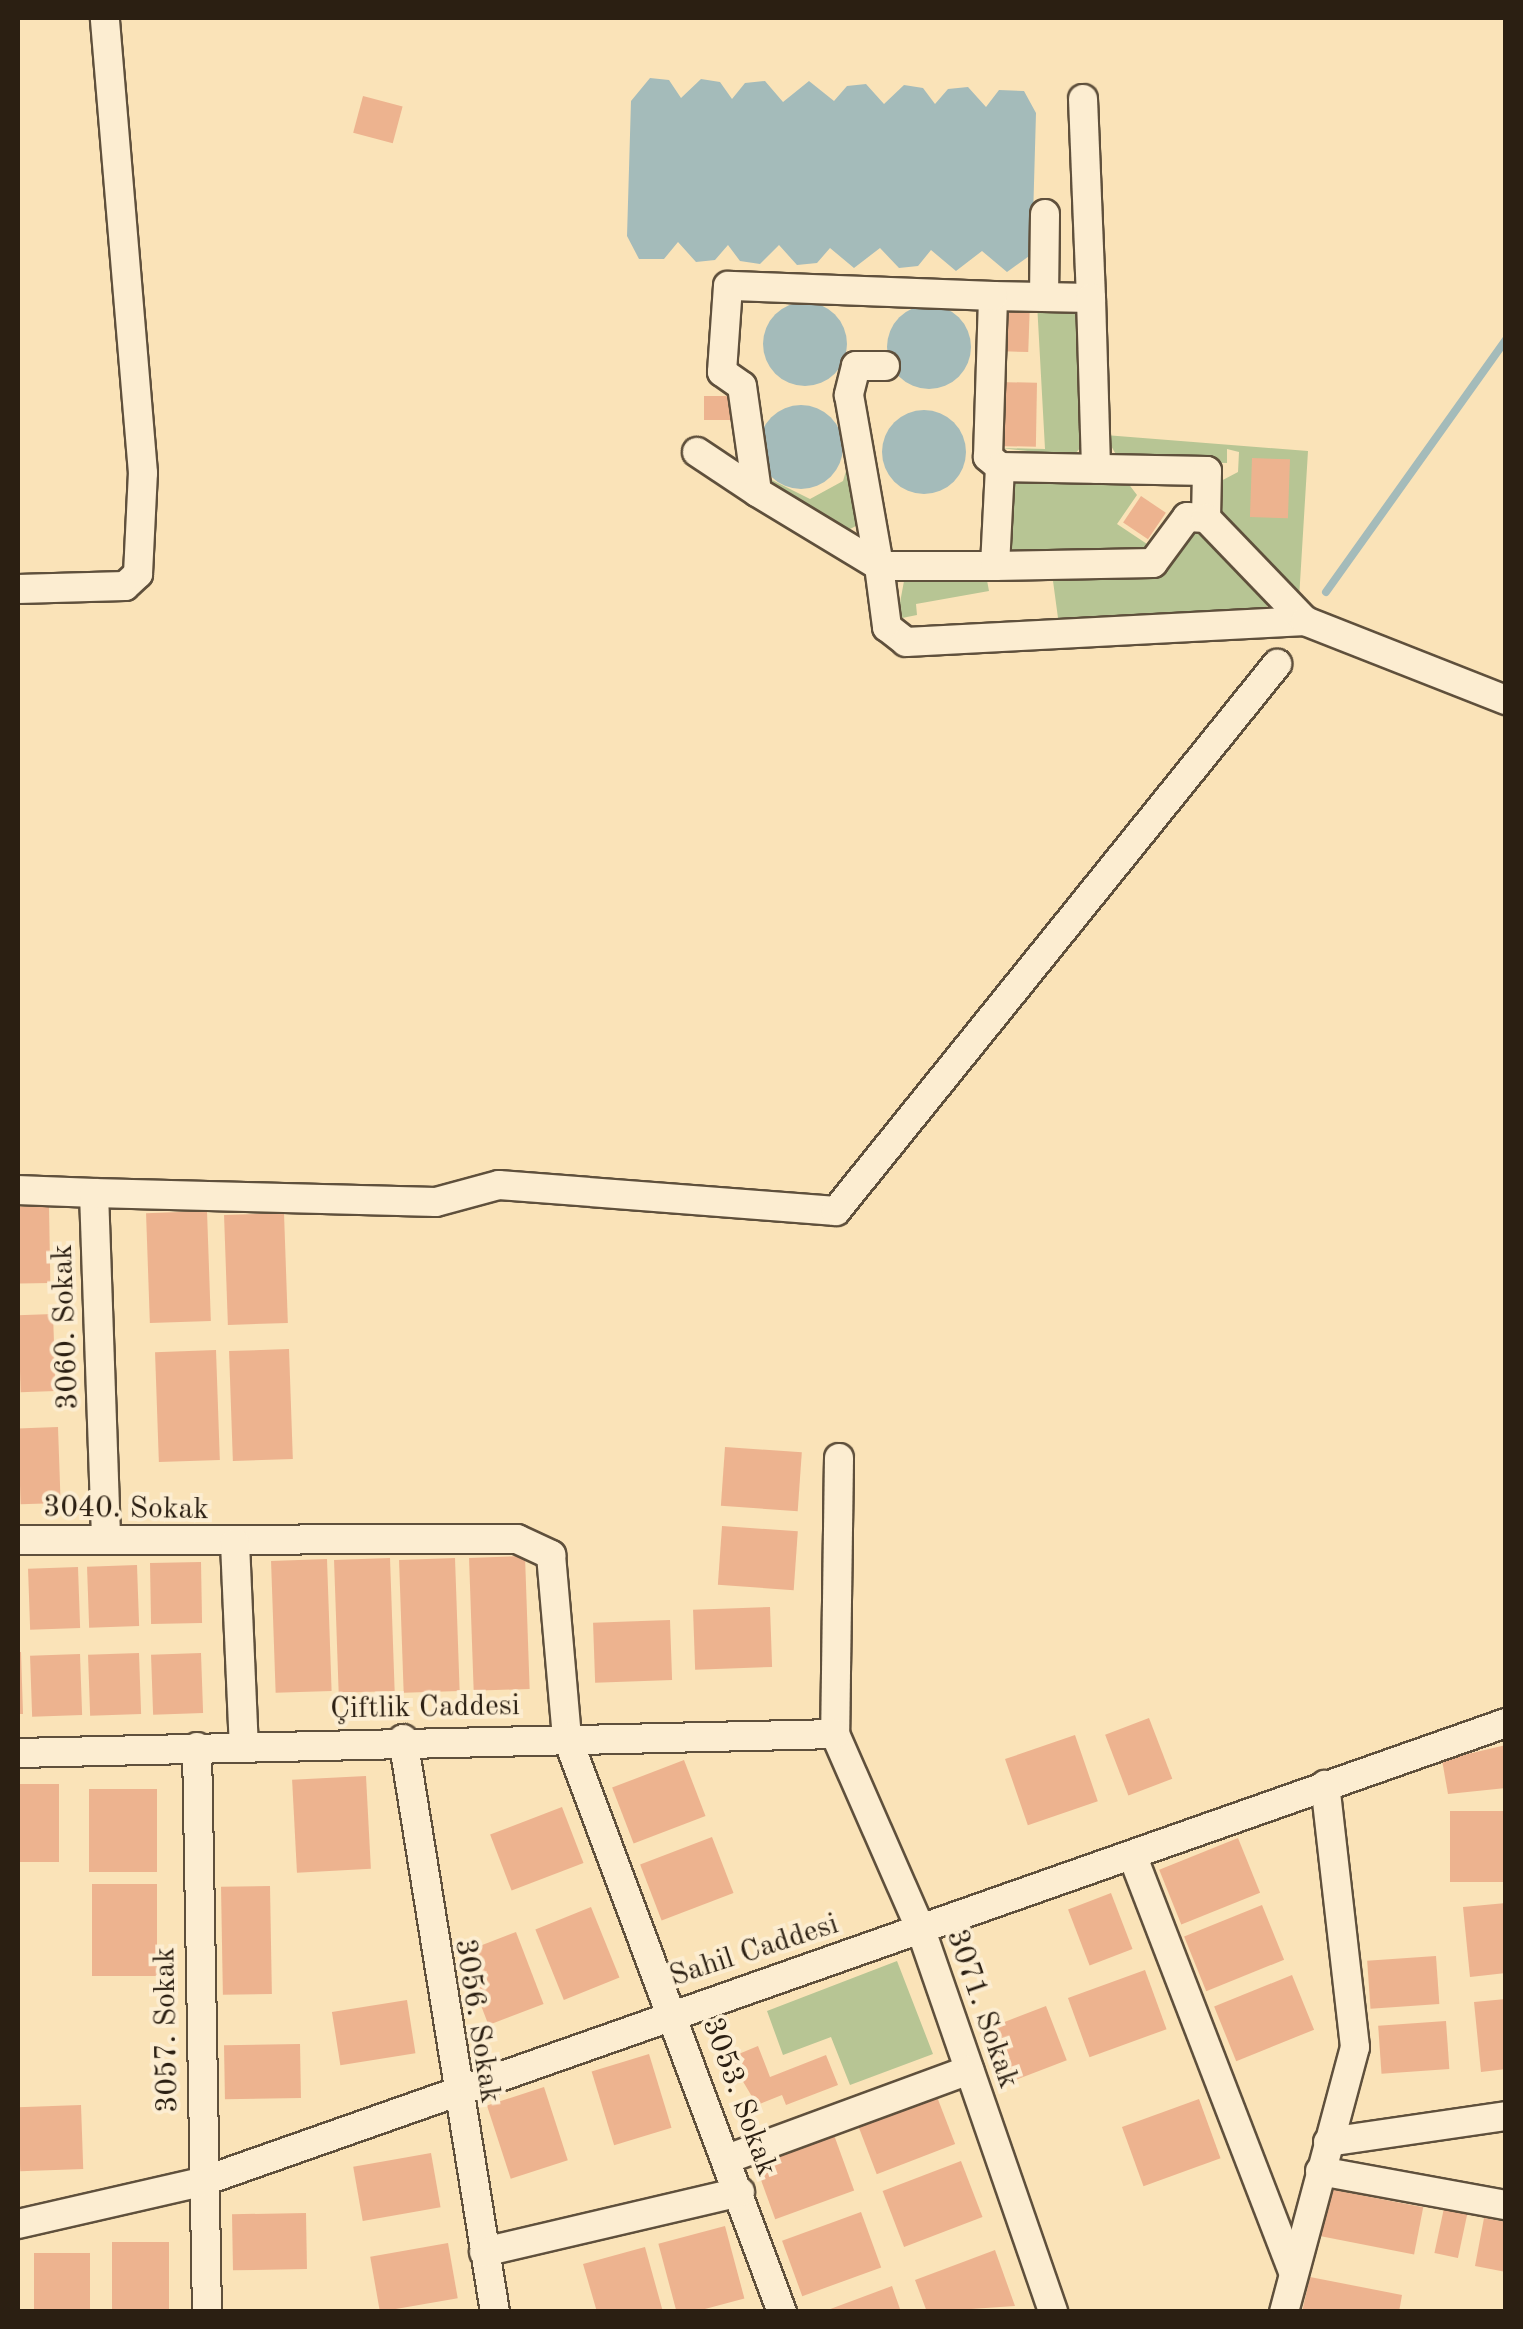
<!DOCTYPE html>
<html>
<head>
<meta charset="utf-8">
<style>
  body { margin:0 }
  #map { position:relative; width:1523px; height:2329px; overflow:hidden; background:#fae3b8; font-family:"Old Standard TT",serif }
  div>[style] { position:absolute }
  .green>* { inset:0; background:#b7c594 }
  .water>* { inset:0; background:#a4bbba }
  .round { border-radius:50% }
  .stream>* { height:8px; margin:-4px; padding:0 4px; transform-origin:4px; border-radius:4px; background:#a4bbba }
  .building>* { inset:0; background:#edb38f; transform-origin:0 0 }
  .roads { filter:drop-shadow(2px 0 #5f503c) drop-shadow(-2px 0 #5f503c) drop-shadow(0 2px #5f503c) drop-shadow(0 -2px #5f503c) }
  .minor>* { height:28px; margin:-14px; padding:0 14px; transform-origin:14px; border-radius:14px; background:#fcedd1 }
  span { translate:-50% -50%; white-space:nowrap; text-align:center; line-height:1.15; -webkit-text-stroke:8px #fcedd1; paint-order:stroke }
  .street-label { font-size:30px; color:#2b1f12 }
  .frame { position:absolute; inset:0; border:20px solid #2b1f12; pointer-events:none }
</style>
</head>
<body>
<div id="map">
  <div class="green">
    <i style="clip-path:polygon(1037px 303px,1081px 313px,1082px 446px,1073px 456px,1000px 448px,1045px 449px)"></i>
    <i style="clip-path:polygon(1105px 435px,1308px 451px,1299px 599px,1218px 523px,1219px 482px,1238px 472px,1239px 452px,1227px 449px,1227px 463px,1119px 460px)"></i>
    <i style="clip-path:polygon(849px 461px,858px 525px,846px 531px,777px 499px,762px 475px,810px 499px,843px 481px)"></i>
    <i style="clip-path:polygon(1017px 473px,1121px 474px,1137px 495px,1117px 524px,1147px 544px,1170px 522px,1152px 557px,1007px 556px,1008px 483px)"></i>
    <i style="clip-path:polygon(1195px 522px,1270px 599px,1263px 615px,1058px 618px,1053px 581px,1078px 570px,1153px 572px)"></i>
    <i style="clip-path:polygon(986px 575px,989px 591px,916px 604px,917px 615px,897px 619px,904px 581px)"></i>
    <i style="clip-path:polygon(897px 1961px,933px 2054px,850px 2085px,831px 2037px,783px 2055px,767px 2011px)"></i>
  </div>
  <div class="water">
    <i style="clip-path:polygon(650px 78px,669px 80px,681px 98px,701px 79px,720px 82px,732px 99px,745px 83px,765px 81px,783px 102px,809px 81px,834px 101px,847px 86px,866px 84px,884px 104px,904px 85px,923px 88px,935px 104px,948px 89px,968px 87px,986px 107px,999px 90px,1024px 91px,1036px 113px,1032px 254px,1007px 272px,982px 251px,956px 271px,931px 250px,918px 266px,899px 268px,880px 248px,854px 268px,830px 248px,817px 263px,797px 265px,779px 245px,760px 264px,740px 261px,728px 245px,715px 260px,696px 262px,678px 242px,664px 259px,639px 259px,627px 236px,631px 101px)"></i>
    <i class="round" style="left:763px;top:302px;width:84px;height:84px"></i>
    <i class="round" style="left:887px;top:305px;width:84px;height:84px"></i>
    <i class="round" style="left:759px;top:405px;width:84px;height:84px"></i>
    <i class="round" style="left:882px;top:410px;width:84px;height:84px"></i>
  </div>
  <div class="stream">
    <i style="left:1326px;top:592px;width:310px;rotate:-54.5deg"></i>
  </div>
  <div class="building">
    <i style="left:363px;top:96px;width:41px;height:38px;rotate:15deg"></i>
    <i style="left:998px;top:301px;width:32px;height:50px;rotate:2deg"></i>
    <i style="left:996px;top:382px;width:41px;height:64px;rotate:1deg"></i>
    <i style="left:731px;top:396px;width:24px;height:27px;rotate:90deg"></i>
    <i style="left:1252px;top:458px;width:38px;height:59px;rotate:2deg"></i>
    <i style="left:1141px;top:496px;width:30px;height:32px;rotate:34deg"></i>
    <i style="left:49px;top:1206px;width:77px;height:31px;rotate:89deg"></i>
    <i style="left:207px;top:1211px;width:110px;height:61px;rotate:88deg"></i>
    <i style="left:284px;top:1213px;width:110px;height:60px;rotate:88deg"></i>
    <i style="left:53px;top:1314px;width:77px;height:35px;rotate:88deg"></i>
    <i style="left:289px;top:1349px;width:110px;height:60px;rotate:88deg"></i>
    <i style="left:216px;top:1350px;width:110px;height:61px;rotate:88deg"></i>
    <i style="left:58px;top:1427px;width:76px;height:40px;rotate:88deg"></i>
    <i style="left:725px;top:1447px;width:77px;height:59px;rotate:4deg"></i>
    <i style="left:722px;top:1526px;width:76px;height:59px;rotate:4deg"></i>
    <i style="left:525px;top:1556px;width:133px;height:56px;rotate:88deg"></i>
    <i style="left:390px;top:1558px;width:133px;height:56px;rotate:88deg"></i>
    <i style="left:455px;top:1558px;width:133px;height:56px;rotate:88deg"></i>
    <i style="left:327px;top:1559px;width:132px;height:56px;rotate:88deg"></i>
    <i style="left:201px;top:1562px;width:61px;height:51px;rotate:89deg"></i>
    <i style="left:137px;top:1565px;width:61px;height:50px;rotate:88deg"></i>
    <i style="left:78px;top:1567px;width:61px;height:50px;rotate:88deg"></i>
    <i style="left:770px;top:1607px;width:60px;height:77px;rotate:88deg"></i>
    <i style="left:670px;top:1620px;width:60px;height:77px;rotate:88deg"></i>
    <i style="clip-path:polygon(18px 1652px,21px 1652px,23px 1714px,18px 1714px)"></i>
    <i style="left:139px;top:1653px;width:61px;height:51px;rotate:88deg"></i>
    <i style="left:201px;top:1653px;width:60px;height:50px;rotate:88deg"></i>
    <i style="left:80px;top:1654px;width:61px;height:50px;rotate:88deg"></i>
    <i style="left:1149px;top:1718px;width:65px;height:47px;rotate:69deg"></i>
    <i style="left:1075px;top:1735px;width:70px;height:74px;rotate:71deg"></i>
    <i style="clip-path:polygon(1506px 1745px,1506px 1788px,1448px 1794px,1442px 1760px)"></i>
    <i style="left:684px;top:1760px;width:60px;height:77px;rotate:69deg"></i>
    <i style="left:366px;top:1776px;width:93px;height:74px;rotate:87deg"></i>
    <i style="left:18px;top:1784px;width:41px;height:78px"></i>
    <i style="left:89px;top:1789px;width:68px;height:83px"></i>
    <i style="left:562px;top:1807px;width:60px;height:77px;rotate:69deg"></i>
    <i style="left:1506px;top:1811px;width:71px;height:56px;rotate:90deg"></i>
    <i style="left:712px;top:1837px;width:60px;height:77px;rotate:69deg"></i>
    <i style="left:1238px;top:1838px;width:59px;height:85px;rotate:68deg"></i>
    <i style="left:92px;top:1884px;width:65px;height:92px"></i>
    <i style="left:270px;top:1886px;width:108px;height:49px;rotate:89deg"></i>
    <i style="left:1111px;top:1893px;width:60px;height:46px;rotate:69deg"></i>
    <i style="clip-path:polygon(1506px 1903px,1506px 1973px,1470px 1977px,1463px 1907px)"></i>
    <i style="left:1262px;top:1905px;width:59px;height:84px;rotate:68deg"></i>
    <i style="left:591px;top:1907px;width:76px;height:60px;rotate:68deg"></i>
    <i style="left:516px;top:1932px;width:77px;height:59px;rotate:69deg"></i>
    <i style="left:1436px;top:1956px;width:48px;height:69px;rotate:86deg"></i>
    <i style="left:1145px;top:1970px;width:63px;height:82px;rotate:70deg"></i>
    <i style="left:1292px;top:1975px;width:59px;height:84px;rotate:68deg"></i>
    <i style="clip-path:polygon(1506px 1999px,1506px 2069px,1481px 2072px,1474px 2002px)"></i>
    <i style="left:407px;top:2000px;width:54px;height:76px;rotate:81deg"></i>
    <i style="left:1046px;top:2006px;width:58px;height:71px;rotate:69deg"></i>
    <i style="left:1446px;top:2021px;width:48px;height:68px;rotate:86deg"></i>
    <i style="left:300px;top:2044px;width:54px;height:76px;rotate:89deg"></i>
    <i style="clip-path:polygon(758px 2046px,770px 2077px,826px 2055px,838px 2085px,786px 2105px,782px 2095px,757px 2105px,729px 2058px)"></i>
    <i style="left:649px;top:2054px;width:77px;height:60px;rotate:73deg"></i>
    <i style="left:544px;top:2087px;width:77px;height:60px;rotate:72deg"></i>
    <i style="left:934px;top:2089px;width:59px;height:84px;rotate:69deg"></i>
    <i style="left:1199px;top:2099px;width:63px;height:82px;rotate:70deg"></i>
    <i style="left:81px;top:2105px;width:64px;height:63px;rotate:88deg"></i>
    <i style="left:834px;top:2135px;width:59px;height:84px;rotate:70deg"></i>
    <i style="left:431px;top:2153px;width:55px;height:79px;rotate:80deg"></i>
    <i style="left:961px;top:2161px;width:60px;height:84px;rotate:69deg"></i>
    <i style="left:1329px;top:2189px;width:96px;height:48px;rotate:11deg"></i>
    <i style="left:1444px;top:2208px;width:24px;height:46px;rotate:12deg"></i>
    <i style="left:861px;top:2212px;width:59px;height:84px;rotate:70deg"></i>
    <i style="left:306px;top:2213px;width:56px;height:74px;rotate:89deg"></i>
    <i style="clip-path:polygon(1484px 2218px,1506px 2222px,1506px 2272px,1475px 2266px)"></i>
    <i style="left:725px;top:2226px;width:75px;height:69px;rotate:75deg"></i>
    <i style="left:112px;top:2242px;width:57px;height:70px"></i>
    <i style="left:448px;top:2243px;width:56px;height:79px;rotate:80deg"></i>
    <i style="clip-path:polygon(645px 2247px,663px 2312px,597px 2312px,583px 2264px)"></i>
    <i style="clip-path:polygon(995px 2250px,1015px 2306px,927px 2312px,915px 2280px)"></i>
    <i style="left:34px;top:2253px;width:56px;height:59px"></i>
    <i style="clip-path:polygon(1310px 2277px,1402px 2295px,1399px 2312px,1302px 2312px)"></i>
    <i style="clip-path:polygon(892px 2286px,901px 2312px,825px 2312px,825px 2311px)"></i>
  </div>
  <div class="roads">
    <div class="minor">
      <i style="left:1083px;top:99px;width:199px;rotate:87.7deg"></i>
      <i style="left:993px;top:296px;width:98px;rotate:1.2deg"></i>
      <i style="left:1091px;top:298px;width:171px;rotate:88.3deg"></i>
      <i style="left:1044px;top:297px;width:83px;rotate:-89.3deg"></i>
      <i style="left:885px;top:366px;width:29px;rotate:180deg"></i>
      <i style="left:856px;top:366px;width:30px;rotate:104deg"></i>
      <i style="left:849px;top:395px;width:174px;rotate:80deg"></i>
      <i style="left:879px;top:566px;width:116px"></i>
      <i style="left:697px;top:452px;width:72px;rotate:33.7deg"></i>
      <i style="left:1000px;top:467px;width:16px;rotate:-140deg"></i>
      <i style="left:988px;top:457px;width:161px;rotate:-88.2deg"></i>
      <i style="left:993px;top:296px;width:265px;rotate:-177.8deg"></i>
      <i style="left:728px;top:286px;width:86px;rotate:94deg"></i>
      <i style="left:722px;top:372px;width:24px;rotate:35deg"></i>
      <i style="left:742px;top:386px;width:107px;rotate:81.9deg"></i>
      <i style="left:757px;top:492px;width:143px;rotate:31.2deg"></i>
      <i style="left:879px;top:566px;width:62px;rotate:82.5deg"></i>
      <i style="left:887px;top:627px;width:24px;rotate:38deg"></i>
      <i style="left:906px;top:642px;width:400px;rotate:-3deg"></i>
      <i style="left:1206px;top:518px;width:19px;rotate:-177deg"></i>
      <i style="left:1187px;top:517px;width:57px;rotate:126.5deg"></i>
      <i style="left:1153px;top:563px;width:158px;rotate:178.9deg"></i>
      <i style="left:995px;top:566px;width:99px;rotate:-87.1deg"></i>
      <i style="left:1000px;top:467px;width:207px;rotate:1.1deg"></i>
      <i style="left:1207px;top:471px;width:47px;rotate:91.2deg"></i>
      <i style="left:1206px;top:518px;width:143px;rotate:46.1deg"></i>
      <i style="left:1305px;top:621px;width:216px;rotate:21.5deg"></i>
      <i style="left:18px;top:589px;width:107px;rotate:-1.6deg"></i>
      <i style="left:125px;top:586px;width:18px;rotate:-43deg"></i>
      <i style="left:138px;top:574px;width:101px;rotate:-87.2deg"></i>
      <i style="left:143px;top:473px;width:457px;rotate:-94.8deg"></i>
      <i style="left:18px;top:1190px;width:76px;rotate:2.3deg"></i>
      <i style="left:94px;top:1193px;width:344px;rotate:88deg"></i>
      <i style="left:94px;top:1193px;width:342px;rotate:1.5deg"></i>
      <i style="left:436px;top:1202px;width:65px;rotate:-15.1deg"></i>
      <i style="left:499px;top:1185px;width:338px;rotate:4.4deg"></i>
      <i style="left:836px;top:1211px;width:703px;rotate:-51.12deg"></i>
      <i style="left:839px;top:1458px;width:276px;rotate:90.8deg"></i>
      <i style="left:835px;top:1734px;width:214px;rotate:66.3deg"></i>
      <i style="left:921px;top:1930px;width:404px;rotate:70.9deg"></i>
      <i style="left:18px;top:1540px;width:499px;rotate:-0.1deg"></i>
      <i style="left:517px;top:1539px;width:38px;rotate:25deg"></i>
      <i style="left:551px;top:1555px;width:183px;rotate:85deg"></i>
      <i style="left:567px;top:1737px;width:614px;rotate:69.5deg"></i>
      <i style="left:235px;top:1543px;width:203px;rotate:87.5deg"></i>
      <i style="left:403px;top:1739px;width:580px;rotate:80.88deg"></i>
      <i style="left:197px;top:1747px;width:565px;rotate:88.99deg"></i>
      <i style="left:18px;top:1753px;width:817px;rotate:-1.33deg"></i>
      <i style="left:1133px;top:1857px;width:445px;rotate:68.9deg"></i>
      <i style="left:1328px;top:2142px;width:180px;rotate:-8.3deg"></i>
      <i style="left:727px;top:2159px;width:258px;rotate:-20.2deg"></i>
      <i style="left:1320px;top:2171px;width:189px;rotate:10.4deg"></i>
      <i style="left:18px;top:2224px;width:188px;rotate:-12.9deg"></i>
      <i style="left:201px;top:2182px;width:1383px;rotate:-19.38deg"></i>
      <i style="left:484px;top:2252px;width:263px;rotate:-13.2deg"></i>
      <i style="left:1284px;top:2312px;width:274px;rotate:-75deg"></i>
      <i style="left:1355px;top:2047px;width:264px;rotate:-96.5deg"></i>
    </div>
  </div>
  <div class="street-label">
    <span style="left:66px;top:1327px;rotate:-92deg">3060. Sokak</span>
    <span style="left:126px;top:1509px;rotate:1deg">3040. Sokak</span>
    <span style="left:425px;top:1708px;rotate:-1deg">Çiftlik Caddesi</span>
    <span style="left:754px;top:1951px;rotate:-18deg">Sahil Caddesi</span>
    <span style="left:982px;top:2009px;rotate:71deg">3071. Sokak</span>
    <span style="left:477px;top:2021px;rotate:81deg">3056. Sokak</span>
    <span style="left:167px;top:2030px;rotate:-91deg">3057. Sokak</span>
    <span style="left:739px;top:2097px;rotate:70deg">3053. Sokak</span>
  </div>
  <div class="frame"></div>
</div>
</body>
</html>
